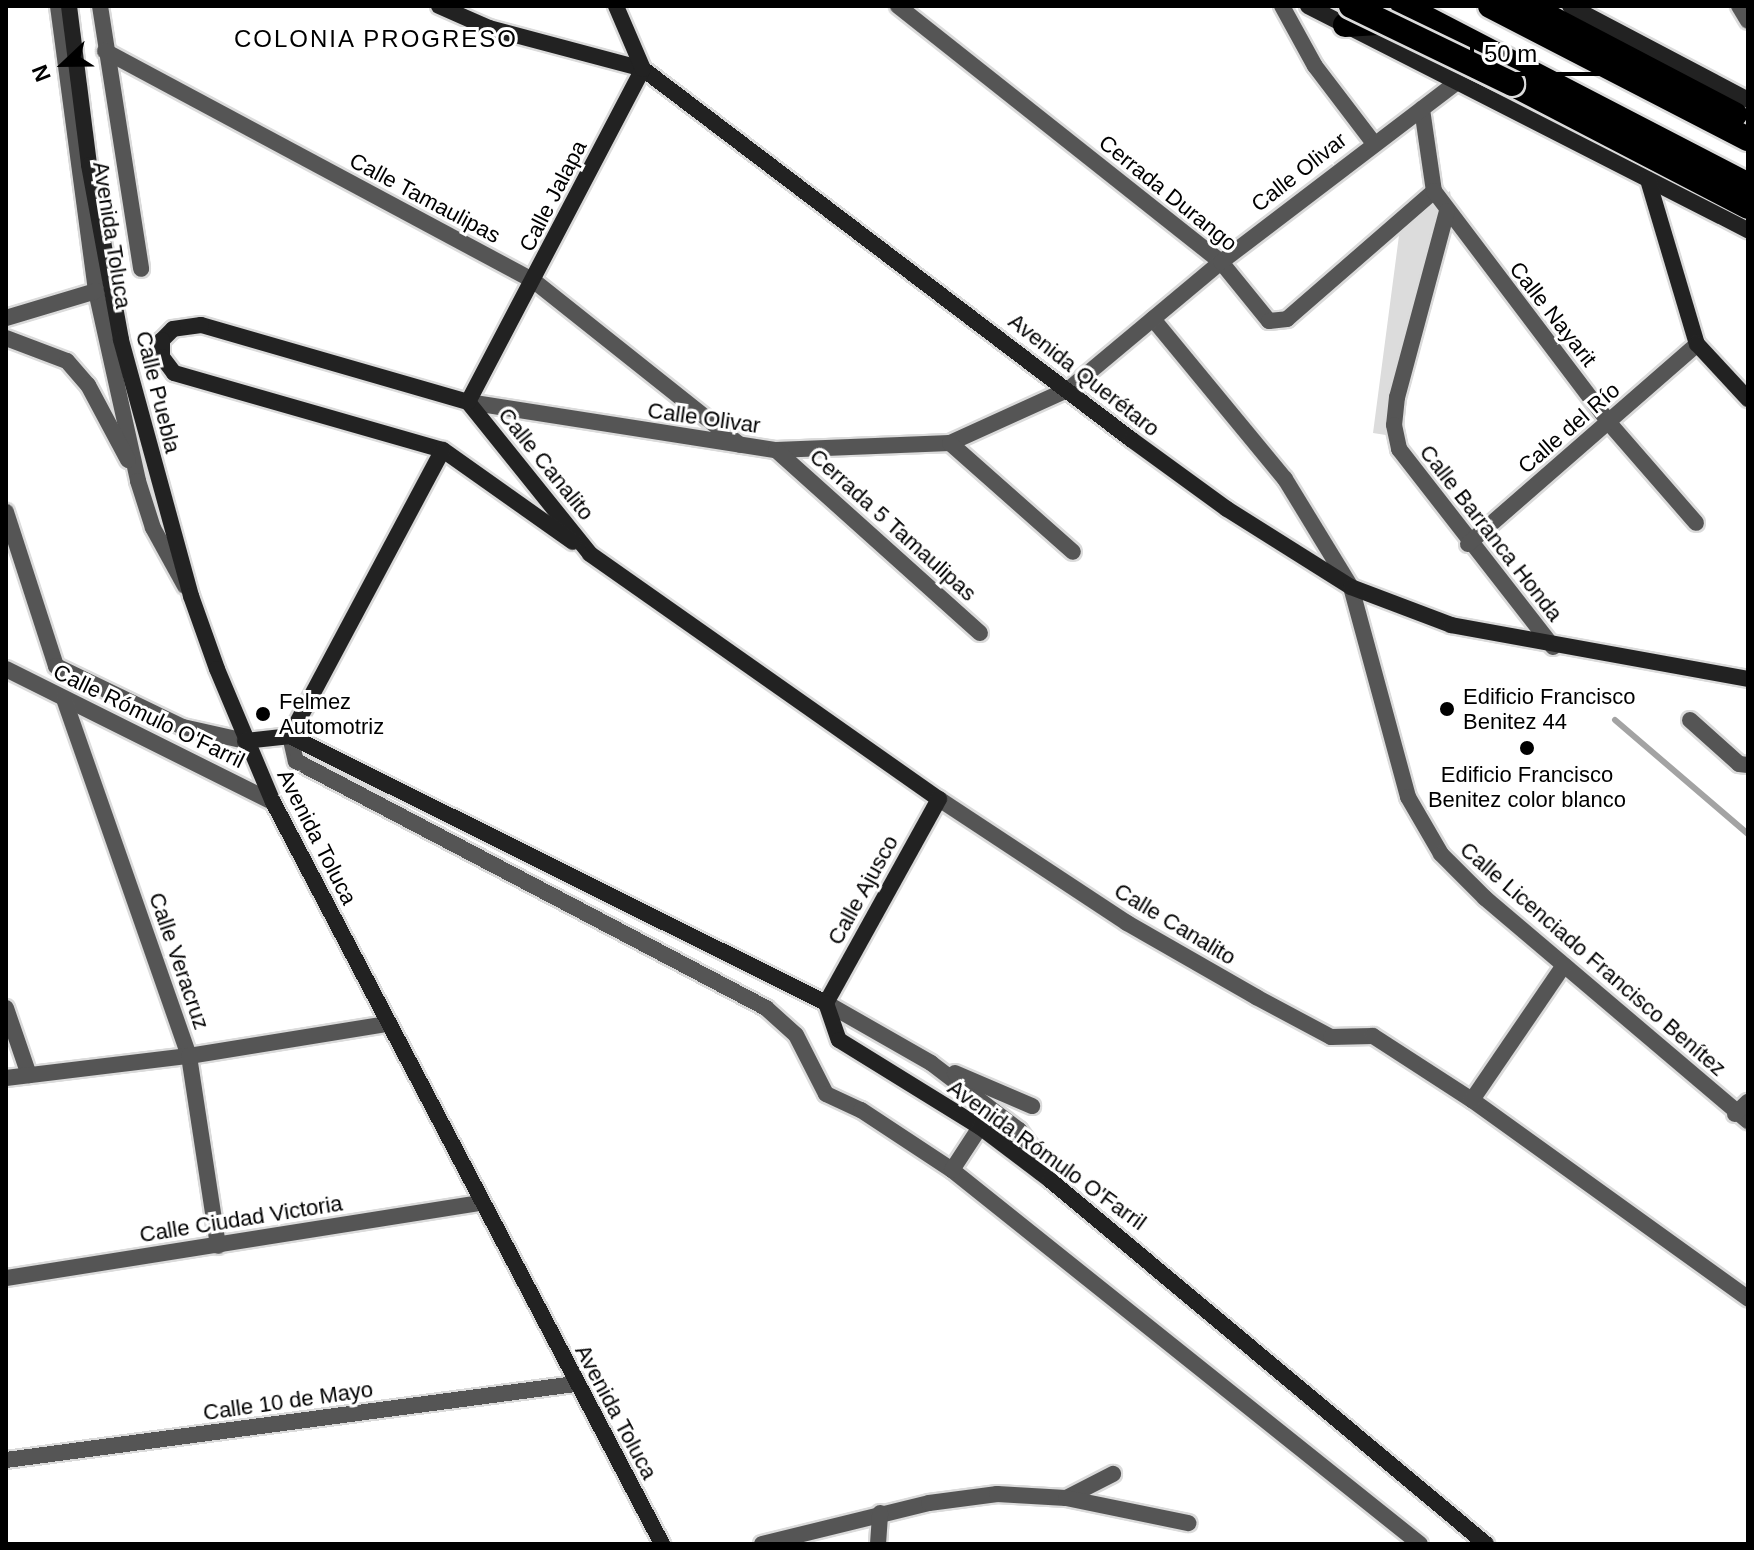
<!DOCTYPE html>
<html>
<head>
<meta charset="utf-8">
<style>
  body { margin:0 }
  #map { position:relative; width:1754px; height:1550px; overflow:hidden; background:#fff; font-family:Helvetica,sans-serif }
  div>[style] { position:absolute }
  .green>* { inset:0; background:#dcdcdc }
  .stream>* { height:6px; margin:-3px; padding:0 3px; transform-origin:3px; border-radius:3px; background:#a3a3a3 }
  .roads { filter:drop-shadow(2px 0 #dbdbdb) drop-shadow(-2px 0 #dbdbdb) drop-shadow(0 2px #dbdbdb) drop-shadow(0 -2px #dbdbdb) }
  .street>* { height:16px; margin:-8px; padding:0 8px; transform-origin:8px; border-radius:8px; background:#555 }
  .secondary>* { height:16px; margin:-8px; padding:0 8px; transform-origin:8px; border-radius:8px; background:#222 }
  .highway>* { height:24px; margin:-12px; padding:0 12px; transform-origin:12px; border-radius:12px; background:#000 }
  .bridges { filter:drop-shadow(2px 0 #dbdbdb) drop-shadow(-2px 0 #dbdbdb) drop-shadow(0 2px #dbdbdb) drop-shadow(0 -2px #dbdbdb) }
  .highway-bridge>* { height:24px; margin:-12px; padding:0 12px; transform-origin:12px; border-radius:12px; background:#000 }
  .dots>* { width:22px; height:22px; translate:-50% -50%; box-sizing:border-box; border:4px solid #fff; border-radius:50% }
  span { translate:-50% -50%; white-space:nowrap; text-align:center; line-height:1.15; -webkit-text-stroke:6px #fff; paint-order:stroke }
  .street-label { font-size:22px; color:#000 }
  .poi-label { font-size:22px; color:#000 }
  .left { translate:0 -50%; text-align:left }
  .neighbourhood-label { font-size:24px; color:#000; letter-spacing:2px }
  .frame { position:absolute; inset:0; border:8px solid #000; pointer-events:none }
  .north { position:absolute; left:24px; top:24px; width:80px; height:80px; -webkit-text-stroke:6px #fff; paint-order:stroke; rotate:248deg; font-size:22px; font-weight:700; line-height:32px; text-align:center; color:#000 }
  .north::after { content:''; display:block; margin:auto; width:28px; height:36px; background:#000; clip-path:polygon(50% 0,100% 100%,50% 72%,0 100%) }
  .scale { position:absolute; left:1470px; top:40px; width:148px; height:36px; box-sizing:border-box; border:4px solid #000; border-top:0; padding-left:10px; font-size:24px; line-height:28px; white-space:nowrap; color:#000; -webkit-text-stroke:6px #fff; paint-order:stroke }
</style>
</head>
<body>
<div id="map">
  <div class="green">
    <i style="clip-path:polygon(1450px 191px,1454px 217px,1404px 410px,1405px 438px,1373px 433px,1400px 228px)"></i>
  </div>
  <div class="stream">
    <i style="left:1615px;top:720px;width:175px;rotate:40.6deg"></i>
  </div>
  <div class="roads">
    <div class="street">
      <i style="left:58px;top:6px;width:288px;rotate:82.4deg"></i>
      <i style="left:96px;top:291px;width:195px;rotate:77.5deg"></i>
      <i style="left:138px;top:481px;width:49px;rotate:72.3deg"></i>
      <i style="left:153px;top:528px;width:66px;rotate:61.1deg"></i>
      <i style="left:100px;top:6px;width:266px;rotate:81.1deg"></i>
      <i style="left:898px;top:6px;width:412px;rotate:38.4deg"></i>
      <i style="left:1221px;top:262px;width:76px;rotate:50.9deg"></i>
      <i style="left:1269px;top:321px;width:18px;rotate:-6deg"></i>
      <i style="left:1287px;top:319px;width:195px;rotate:-41deg"></i>
      <i style="left:1282px;top:6px;width:68px;rotate:61.2deg"></i>
      <i style="left:1315px;top:66px;width:96px;rotate:52.7deg"></i>
      <i style="left:1739px;top:6px;width:17px;rotate:59deg"></i>
      <i style="left:105px;top:51px;width:487px;rotate:28.2deg"></i>
      <i style="left:534px;top:281px;width:263px;rotate:38.5deg"></i>
      <i style="left:1422px;top:109px;width:83px;rotate:81.7deg"></i>
      <i style="left:1434px;top:191px;width:292px;rotate:52.9deg"></i>
      <i style="left:1610px;top:424px;width:131px;rotate:49deg"></i>
      <i style="left:1447px;top:211px;width:193px;rotate:105deg"></i>
      <i style="left:1397px;top:397px;width:28px;rotate:96deg"></i>
      <i style="left:1394px;top:425px;width:25px;rotate:78deg"></i>
      <i style="left:1399px;top:449px;width:251px;rotate:52.1deg"></i>
      <i style="left:6px;top:318px;width:94px;rotate:-16.7deg"></i>
      <i style="left:1153px;top:319px;width:207px;rotate:50.5deg"></i>
      <i style="left:1285px;top:479px;width:127px;rotate:58.6deg"></i>
      <i style="left:1351px;top:587px;width:218px;rotate:74.8deg"></i>
      <i style="left:1408px;top:797px;width:66px;rotate:59.9deg"></i>
      <i style="left:1441px;top:854px;width:62px;rotate:45deg"></i>
      <i style="left:1485px;top:898px;width:345px;rotate:40.3deg"></i>
      <i style="left:6px;top:338px;width:65px;rotate:20.7deg"></i>
      <i style="left:67px;top:361px;width:32px;rotate:49deg"></i>
      <i style="left:88px;top:385px;width:85px;rotate:61.9deg"></i>
      <i style="left:468px;top:402px;width:312px;rotate:8.9deg"></i>
      <i style="left:776px;top:450px;width:174px;rotate:-2.3deg"></i>
      <i style="left:950px;top:443px;width:131px;rotate:-24.4deg"></i>
      <i style="left:1069px;top:389px;width:198px;rotate:-39.9deg"></i>
      <i style="left:1221px;top:262px;width:295px;rotate:-37.3deg"></i>
      <i style="left:950px;top:443px;width:164px;rotate:41.5deg"></i>
      <i style="left:776px;top:450px;width:274px;rotate:41.9deg"></i>
      <i style="left:6px;top:512px;width:162px;rotate:72deg"></i>
      <i style="left:56px;top:666px;width:141px;rotate:25.7deg"></i>
      <i style="left:183px;top:727px;width:64px;rotate:12.7deg"></i>
      <i style="left:1468px;top:544px;width:304px;rotate:-41.1deg"></i>
      <i style="left:6px;top:669px;width:298px;rotate:26.5deg"></i>
      <i style="left:64px;top:699px;width:378px;rotate:70.7deg"></i>
      <i style="left:189px;top:1056px;width:192px;rotate:81.3deg"></i>
      <i style="left:1690px;top:720px;width:66px;rotate:41.9deg"></i>
      <i style="left:1739px;top:764px;width:9px;rotate:6deg"></i>
      <i style="left:290px;top:736px;width:26px;rotate:77deg"></i>
      <i style="left:296px;top:761px;width:531px;rotate:27.72deg"></i>
      <i style="left:766px;top:1008px;width:40px;rotate:42deg"></i>
      <i style="left:796px;top:1035px;width:66px;rotate:63deg"></i>
      <i style="left:826px;top:1094px;width:38px;rotate:25deg"></i>
      <i style="left:861px;top:1110px;width:109px;rotate:33.4deg"></i>
      <i style="left:952px;top:1170px;width:599px;rotate:38.63deg"></i>
      <i style="left:939px;top:799px;width:225px;rotate:33.4deg"></i>
      <i style="left:1127px;top:923px;width:149px;rotate:29.8deg"></i>
      <i style="left:1256px;top:997px;width:85px;rotate:28.1deg"></i>
      <i style="left:1331px;top:1037px;width:42px;rotate:-1.4deg"></i>
      <i style="left:1373px;top:1036px;width:118px;rotate:32.9deg"></i>
      <i style="left:1472px;top:1100px;width:340px;rotate:35.7deg"></i>
      <i style="left:826px;top:1003px;width:121px;rotate:29.7deg"></i>
      <i style="left:931px;top:1063px;width:111px;rotate:37.3deg"></i>
      <i style="left:1019px;top:1130px;width:27px;rotate:54deg"></i>
      <i style="left:1035px;top:1152px;width:21px;rotate:76deg"></i>
      <i style="left:6px;top:1008px;width:71px;rotate:71.1deg"></i>
      <i style="left:955px;top:1073px;width:84px;rotate:23.2deg"></i>
      <i style="left:6px;top:1078px;width:184px;rotate:-6.9deg"></i>
      <i style="left:189px;top:1056px;width:201px;rotate:-9.2deg"></i>
      <i style="left:1472px;top:1100px;width:163px;rotate:-55.7deg"></i>
      <i style="left:1735px;top:1114px;width:18px;rotate:-43deg"></i>
      <i style="left:952px;top:1170px;width:51px;rotate:-56.9deg"></i>
      <i style="left:6px;top:1278px;width:482px;rotate:-9deg"></i>
      <i style="left:6px;top:1460px;width:574px;rotate:-7.61deg"></i>
      <i style="left:1066px;top:1498px;width:53px;rotate:-27.1deg"></i>
      <i style="left:762px;top:1544px;width:172px;rotate:-13.8deg"></i>
      <i style="left:929px;top:1503px;width:69px;rotate:-7.5deg"></i>
      <i style="left:997px;top:1494px;width:69px;rotate:3.3deg"></i>
      <i style="left:1066px;top:1498px;width:125px;rotate:11.6deg"></i>
      <i style="left:878px;top:1544px;width:31px;rotate:-86deg"></i>
    </div>
    <div class="secondary">
      <i style="left:69px;top:6px;width:160px;rotate:82.8deg"></i>
      <i style="left:89px;top:165px;width:178px;rotate:79.6deg"></i>
      <i style="left:121px;top:340px;width:265px;rotate:74.7deg"></i>
      <i style="left:191px;top:596px;width:77px;rotate:70.4deg"></i>
      <i style="left:217px;top:669px;width:144px;rotate:67.2deg"></i>
      <i style="left:273px;top:802px;width:838px;rotate:62.33deg"></i>
      <i style="left:439px;top:6px;width:55px;rotate:23.7deg"></i>
      <i style="left:489px;top:28px;width:159px;rotate:14.9deg"></i>
      <i style="left:643px;top:69px;width:614px;rotate:37.19deg"></i>
      <i style="left:1132px;top:440px;width:117px;rotate:36deg"></i>
      <i style="left:1227px;top:509px;width:146px;rotate:32.2deg"></i>
      <i style="left:1351px;top:587px;width:107px;rotate:20.8deg"></i>
      <i style="left:1451px;top:625px;width:302px;rotate:10.3deg"></i>
      <i style="left:1308px;top:6px;width:494px;rotate:27deg"></i>
      <i style="left:1570px;top:6px;width:201px;rotate:27.8deg"></i>
      <i style="left:1648px;top:180px;width:171px;rotate:73.4deg"></i>
      <i style="left:1697px;top:344px;width:75px;rotate:47.2deg"></i>
      <i style="left:468px;top:402px;width:195px;rotate:51.2deg"></i>
      <i style="left:590px;top:554px;width:426px;rotate:35.1deg"></i>
      <i style="left:939px;top:799px;width:233px;rotate:119deg"></i>
      <i style="left:468px;top:402px;width:278px;rotate:-163.9deg"></i>
      <i style="left:201px;top:325px;width:28px;rotate:172deg"></i>
      <i style="left:173px;top:329px;width:16px;rotate:135deg"></i>
      <i style="left:162px;top:340px;width:17px;rotate:90deg"></i>
      <i style="left:162px;top:357px;width:20px;rotate:53deg"></i>
      <i style="left:174px;top:373px;width:280px;rotate:16deg"></i>
      <i style="left:443px;top:450px;width:159px;rotate:35.3deg"></i>
      <i style="left:468px;top:402px;width:376px;rotate:-62.3deg"></i>
      <i style="left:643px;top:69px;width:69px;rotate:-113.2deg"></i>
      <i style="left:290px;top:736px;width:324px;rotate:-61.9deg"></i>
      <i style="left:245px;top:741px;width:45px;rotate:-6.3deg"></i>
      <i style="left:290px;top:736px;width:599px;rotate:26.48deg"></i>
      <i style="left:826px;top:1003px;width:39px;rotate:71deg"></i>
      <i style="left:839px;top:1040px;width:166px;rotate:31.7deg"></i>
      <i style="left:980px;top:1127px;width:88px;rotate:37.1deg"></i>
      <i style="left:1050px;top:1180px;width:568px;rotate:39.86deg"></i>
    </div>
    <div class="highway">
      <i style="left:1403px;top:6px;width:389px;rotate:27.4deg"></i>
      <i style="left:1490px;top:6px;width:290px;rotate:27.3deg"></i>
      <i style="left:1529px;top:6px;width:233px;rotate:27.7deg"></i>
      <i style="left:1345px;top:25px;width:50px;rotate:-3.4deg"></i>
      <i style="left:1512px;top:84px;width:266px;rotate:27.5deg"></i>
    </div>
  </div>
  <div class="bridges">
    <div class="highway-bridge">
      <i style="left:1351px;top:6px;width:179px;rotate:25.8deg"></i>
    </div>
  </div>
  <div class="dots">
    <i style="left:1447px;top:709px;background:#000"></i>
    <i style="left:263px;top:714px;background:#000"></i>
    <i style="left:1527px;top:748px;background:#000"></i>
  </div>
  <div class="street-label">
    <span style="left:1299px;top:172px;rotate:-38deg">Calle Olivar</span>
    <span style="left:1168px;top:193px;rotate:39deg">Cerrada Durango</span>
    <span style="left:553px;top:196px;rotate:-63deg">Calle Jalapa</span>
    <span style="left:425px;top:198px;rotate:28deg">Calle Tamaulipas</span>
    <span style="left:112px;top:235px;rotate:81deg">Avenida Toluca</span>
    <span style="left:1553px;top:314px;rotate:52deg">Calle Nayarit</span>
    <span style="left:1084px;top:375px;rotate:38deg">Avenida Querétaro</span>
    <span style="left:158px;top:392px;rotate:76deg">Calle Puebla</span>
    <span style="left:704px;top:418px;rotate:8deg">Calle Olivar</span>
    <span style="left:1569px;top:428px;rotate:-41deg">Calle del Río</span>
    <span style="left:546px;top:464px;rotate:51deg">Calle Canalito</span>
    <span style="left:893px;top:525px;rotate:42deg">Cerrada 5 Tamaulipas</span>
    <span style="left:1491px;top:533px;rotate:52deg">Calle Barranca Honda</span>
    <span style="left:149px;top:716px;rotate:26deg">Calle Rómulo O'Farril</span>
    <span style="left:317px;top:837px;rotate:63deg">Avenida Toluca</span>
    <span style="left:863px;top:890px;rotate:-61deg">Calle Ajusco</span>
    <span style="left:1175px;top:924px;rotate:31deg">Calle Canalito</span>
    <span style="left:1593px;top:959px;rotate:41deg">Calle Licenciado Francisco Benítez</span>
    <span style="left:179px;top:961px;rotate:71deg">Calle Veracruz</span>
    <span style="left:1047px;top:1155px;rotate:36deg">Avenida Rómulo O'Farril</span>
    <span style="left:241px;top:1219px;rotate:-9deg">Calle Ciudad Victoria</span>
    <span style="left:288px;top:1401px;rotate:-8deg">Calle 10 de Mayo</span>
    <span style="left:616px;top:1412px;rotate:62deg">Avenida Toluca</span>
  </div>
  <div class="poi-label">
    <span class="left" style="left:1463px;top:709px">Edificio Francisco<br>Benitez 44</span>
    <span class="left" style="left:279px;top:714px">Felmez<br>Automotriz</span>
    <span style="left:1527px;top:787px">Edificio Francisco<br>Benitez color blanco</span>
  </div>
  <div class="neighbourhood-label">
    <span style="left:376px;top:39px">COLONIA PROGRESO</span>
  </div>
  <div class="frame"></div>
  <div class="north">N</div>
  <div class="scale">50 m</div>
</div>
</body>
</html>
